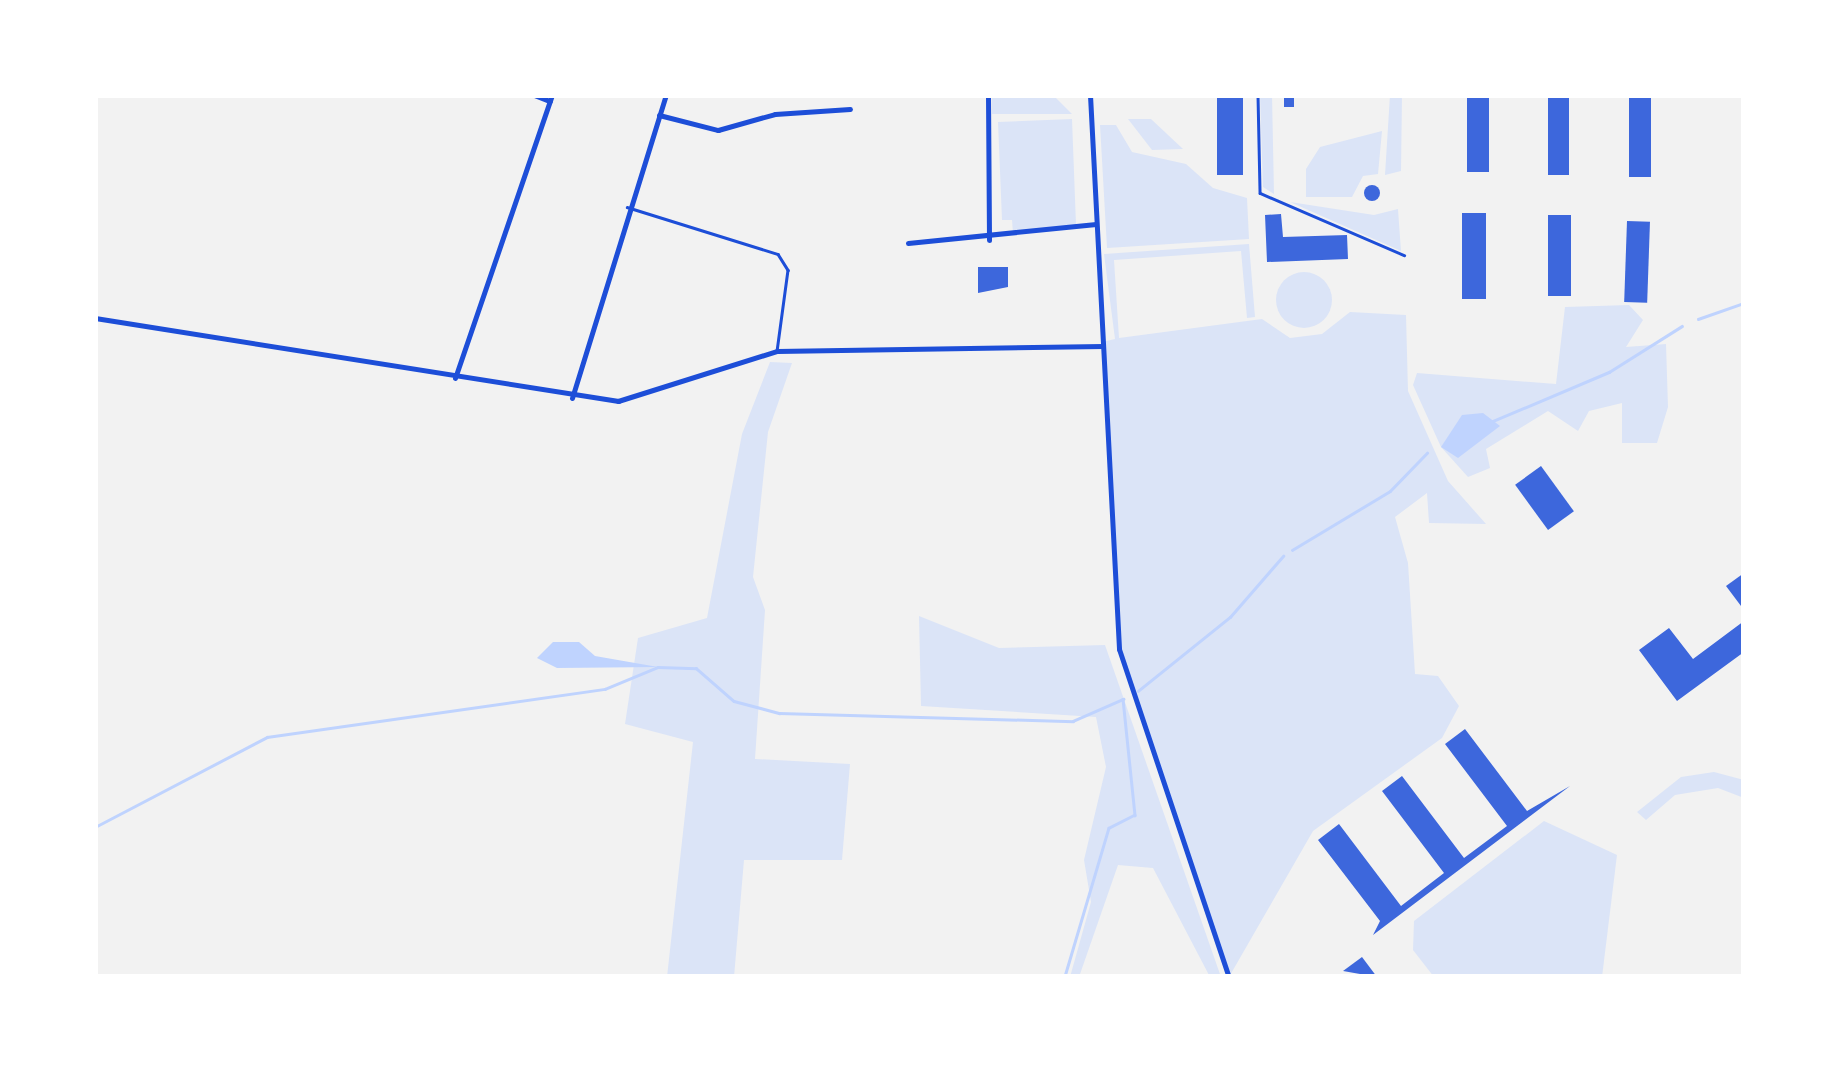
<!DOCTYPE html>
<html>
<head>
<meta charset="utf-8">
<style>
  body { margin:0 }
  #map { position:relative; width:1839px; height:1072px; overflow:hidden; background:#f2f2f2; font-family:Manrope,sans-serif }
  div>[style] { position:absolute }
  .green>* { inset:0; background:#dbe4f7 }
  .round { border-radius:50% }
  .water>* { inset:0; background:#bfd3fe }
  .stream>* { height:2.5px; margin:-1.25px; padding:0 1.25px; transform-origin:1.25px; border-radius:1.25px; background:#bfd3fe }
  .building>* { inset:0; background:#3d67dc; transform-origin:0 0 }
  .service>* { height:2.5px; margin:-1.25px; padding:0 1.25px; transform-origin:1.25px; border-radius:1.25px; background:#1d4ed8 }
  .minor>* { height:5px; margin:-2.5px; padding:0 2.5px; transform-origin:2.5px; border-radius:2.5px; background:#1d4ed8 }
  span { translate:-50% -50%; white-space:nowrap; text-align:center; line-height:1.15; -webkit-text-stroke:9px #fff; paint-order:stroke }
  .frame { position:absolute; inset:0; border:98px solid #fff; pointer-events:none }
</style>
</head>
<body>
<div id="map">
  <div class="green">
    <i style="clip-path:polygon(992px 95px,1053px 95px,1072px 114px,992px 114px)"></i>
    <i style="clip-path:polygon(1260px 95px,1272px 95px,1274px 194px,1263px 187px)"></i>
    <i style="clip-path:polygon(1390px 95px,1402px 95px,1401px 171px,1385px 175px)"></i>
    <i style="clip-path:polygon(1072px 119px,1076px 225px,1013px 233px,1012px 220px,1002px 220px,998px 122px)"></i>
    <i style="clip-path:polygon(1128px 119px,1151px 119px,1183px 149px,1152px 150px)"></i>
    <i style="clip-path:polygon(1100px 125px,1116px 125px,1132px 152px,1186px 164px,1213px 188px,1247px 198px,1249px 239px,1107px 248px)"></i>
    <i style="clip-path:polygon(1382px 131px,1378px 174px,1363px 176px,1352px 197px,1306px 197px,1306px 169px,1320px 147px)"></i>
    <i style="clip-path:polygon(1290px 202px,1374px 215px,1398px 209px,1401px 251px)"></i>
    <i style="clip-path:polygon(1249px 244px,1255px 317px,1247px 318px,1241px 251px,1114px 260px,1119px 338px,1262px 319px,1290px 338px,1322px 334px,1350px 312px,1406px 315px,1408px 391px,1448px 481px,1486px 524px,1429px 523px,1427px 493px,1395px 517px,1408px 563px,1415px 674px,1438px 676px,1459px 706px,1442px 738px,1313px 831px,1229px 977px,1119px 649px,1102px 342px,1115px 339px,1104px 254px)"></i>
    <i class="round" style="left:1276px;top:272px;width:56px;height:56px"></i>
    <i style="clip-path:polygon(1629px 305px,1643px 320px,1626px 347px,1666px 344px,1668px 407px,1657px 443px,1622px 443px,1622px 403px,1589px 411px,1578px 431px,1548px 411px,1486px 449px,1490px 468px,1468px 477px,1441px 447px,1413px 385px,1417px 373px,1556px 384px,1565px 307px)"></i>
    <i style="clip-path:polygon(770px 362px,792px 363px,768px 432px,753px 577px,765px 610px,755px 759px,850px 764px,842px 860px,744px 860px,734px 977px,667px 977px,693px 742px,625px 724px,638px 638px,707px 618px,742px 434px)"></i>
    <i style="clip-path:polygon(919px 616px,999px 648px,1105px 645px,1221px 977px,1210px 977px,1153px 868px,1118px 865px,1079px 977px,1070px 977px,1091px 902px,1084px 860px,1106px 767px,1096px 717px,921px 706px)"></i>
    <i style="clip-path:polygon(1714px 772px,1744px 780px,1744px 798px,1718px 788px,1675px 795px,1646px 820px,1637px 812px,1681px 777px)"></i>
    <i style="clip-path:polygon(1544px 821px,1617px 855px,1602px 977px,1434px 977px,1413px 950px,1414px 921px)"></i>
  </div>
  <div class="water">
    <i style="clip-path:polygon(1483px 413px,1500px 426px,1458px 458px,1441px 447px,1462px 415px)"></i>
    <i style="clip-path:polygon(553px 642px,579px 642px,595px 656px,658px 667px,557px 668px,537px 658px)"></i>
  </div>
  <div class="stream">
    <i style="left:1698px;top:319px;width:49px;rotate:-19.2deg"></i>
    <i style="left:1493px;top:421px;width:126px;rotate:-22.9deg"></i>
    <i style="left:1609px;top:372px;width:86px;rotate:-32.2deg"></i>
    <i style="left:1292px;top:550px;width:114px;rotate:-31deg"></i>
    <i style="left:1390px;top:491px;width:53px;rotate:-45.8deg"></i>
    <i style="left:1138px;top:691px;width:118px;rotate:-38.8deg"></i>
    <i style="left:1230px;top:617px;width:81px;rotate:-49deg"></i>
    <i style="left:95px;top:827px;width:194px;rotate:-27.6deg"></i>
    <i style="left:267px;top:737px;width:341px;rotate:-8.1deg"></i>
    <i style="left:605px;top:689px;width:57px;rotate:-22.5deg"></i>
    <i style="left:658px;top:667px;width:38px;rotate:2deg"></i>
    <i style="left:696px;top:668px;width:50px;rotate:41deg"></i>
    <i style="left:734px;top:701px;width:47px;rotate:14.9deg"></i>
    <i style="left:779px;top:713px;width:294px;rotate:1.6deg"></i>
    <i style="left:1073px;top:721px;width:55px;rotate:-23.7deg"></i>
    <i style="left:1123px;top:699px;width:117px;rotate:84.1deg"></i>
    <i style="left:1135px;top:815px;width:29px;rotate:153deg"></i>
    <i style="left:1109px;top:828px;width:155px;rotate:106.5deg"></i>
  </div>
  <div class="building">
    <i style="left:1217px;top:95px;width:26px;height:80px"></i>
    <i style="left:1284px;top:95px;width:10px;height:12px"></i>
    <i style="left:1467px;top:95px;width:22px;height:77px"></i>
    <i style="left:1548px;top:95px;width:21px;height:80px"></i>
    <i style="left:1629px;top:95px;width:22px;height:82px"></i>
    <i class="round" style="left:1364px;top:185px;width:16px;height:16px"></i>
    <i style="left:1462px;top:213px;width:24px;height:86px"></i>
    <i style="clip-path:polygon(1281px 214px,1283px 237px,1347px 235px,1348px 259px,1267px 262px,1265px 215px)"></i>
    <i style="left:1548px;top:215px;width:23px;height:81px"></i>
    <i style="left:1627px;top:221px;width:23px;height:81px;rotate:2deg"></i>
    <i style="clip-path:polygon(978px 267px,1008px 267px,1008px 287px,978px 293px)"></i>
    <i style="left:1541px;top:466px;width:56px;height:32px;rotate:54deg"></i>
    <i style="clip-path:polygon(1744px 573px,1744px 610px,1726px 586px)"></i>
    <i style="clip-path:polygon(1744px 621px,1744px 652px,1677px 701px,1639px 650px,1669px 628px,1693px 659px)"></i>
    <i style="clip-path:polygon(1465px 729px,1527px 811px,1570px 786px,1373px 935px,1380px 921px,1318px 840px,1339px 824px,1401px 906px,1444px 873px,1382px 791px,1402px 776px,1464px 858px,1507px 826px,1445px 744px)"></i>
    <i style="clip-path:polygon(1362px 957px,1377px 977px,1343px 971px)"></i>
  </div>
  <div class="service">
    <i style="left:1258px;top:95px;width:98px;rotate:88.8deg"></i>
    <i style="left:1260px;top:193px;width:157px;rotate:23.3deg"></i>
    <i style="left:627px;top:207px;width:158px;rotate:17.3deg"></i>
    <i style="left:778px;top:254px;width:19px;rotate:58deg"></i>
    <i style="left:788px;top:270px;width:82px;rotate:97.7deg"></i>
  </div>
  <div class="minor">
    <i style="left:534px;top:95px;width:17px;rotate:21deg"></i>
    <i style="left:988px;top:95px;width:145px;rotate:89.6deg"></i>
    <i style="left:1090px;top:95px;width:555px;rotate:87deg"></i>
    <i style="left:1119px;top:649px;width:346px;rotate:71.5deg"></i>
    <i style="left:659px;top:115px;width:61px;rotate:14.3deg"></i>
    <i style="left:718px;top:130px;width:59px;rotate:-15.7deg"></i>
    <i style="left:775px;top:114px;width:75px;rotate:-3.8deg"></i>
    <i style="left:908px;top:243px;width:189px;rotate:-5.8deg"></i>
    <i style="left:95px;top:318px;width:530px;rotate:9.02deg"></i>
    <i style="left:618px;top:401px;width:167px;rotate:-17.5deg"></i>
    <i style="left:777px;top:351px;width:326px;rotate:-0.9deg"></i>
    <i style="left:455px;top:378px;width:299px;rotate:-71.1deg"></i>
    <i style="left:572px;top:398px;width:317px;rotate:-72.8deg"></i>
  </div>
  <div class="frame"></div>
</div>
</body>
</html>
